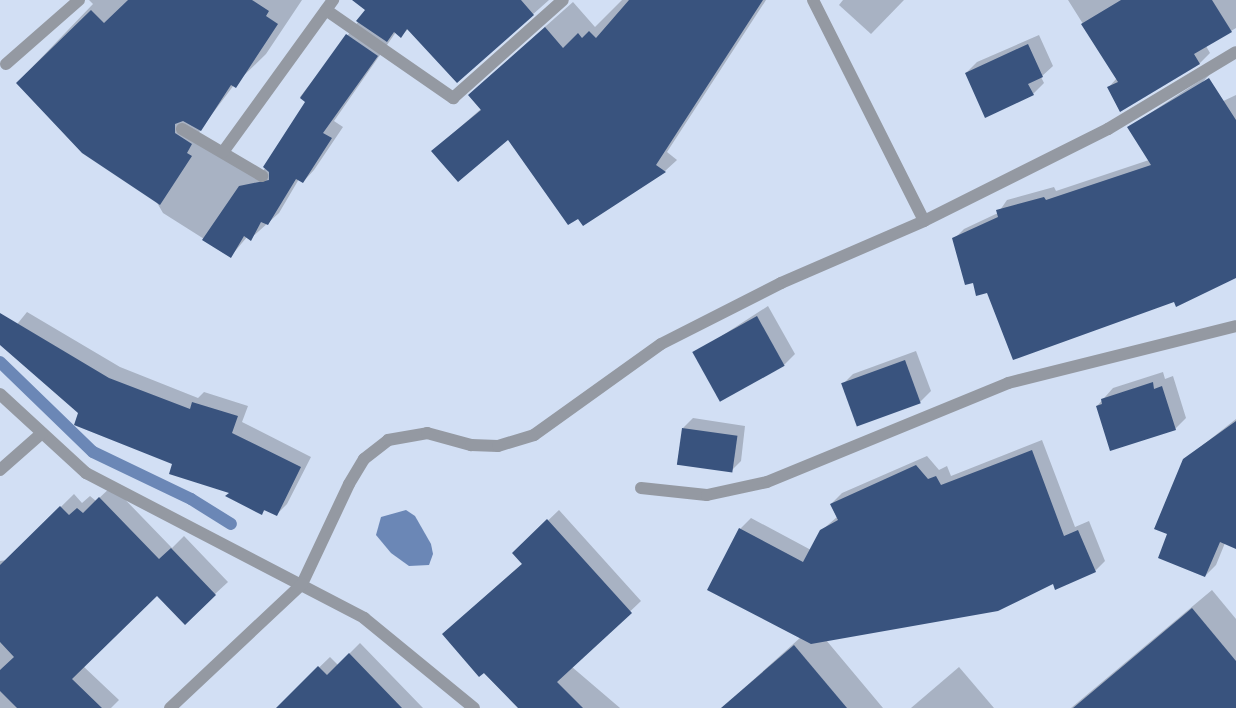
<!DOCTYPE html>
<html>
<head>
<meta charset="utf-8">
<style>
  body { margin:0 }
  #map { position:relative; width:1236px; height:708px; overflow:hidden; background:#d2dff4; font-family:Cabin,sans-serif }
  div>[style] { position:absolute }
  .water>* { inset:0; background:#6b87b6 }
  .shadow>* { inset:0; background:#0003 }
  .stream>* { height:12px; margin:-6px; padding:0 6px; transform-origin:6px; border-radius:6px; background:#6b87b6 }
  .building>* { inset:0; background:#39537e; transform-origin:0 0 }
  .minor>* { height:12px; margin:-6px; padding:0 6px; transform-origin:6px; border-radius:6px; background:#9499a2 }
  .tertiary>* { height:12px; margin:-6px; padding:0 6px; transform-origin:6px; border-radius:6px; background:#9499a2 }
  span { translate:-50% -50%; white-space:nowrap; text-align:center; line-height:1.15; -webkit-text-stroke:5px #e2ecfd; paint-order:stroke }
</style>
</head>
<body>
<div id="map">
  <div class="water">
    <i style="clip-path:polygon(406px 510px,415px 516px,431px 544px,433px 554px,429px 565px,409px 566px,391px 553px,376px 535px,381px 517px)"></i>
  </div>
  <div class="shadow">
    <i style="clip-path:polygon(89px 0,302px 0,266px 54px,234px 85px,200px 130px,197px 141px,260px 176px,307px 102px,300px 97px,375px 0,549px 0,457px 82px,408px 29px,401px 36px,396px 32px,334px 121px,343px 127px,314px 170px,303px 182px,299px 179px,279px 213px,250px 239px,247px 237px,231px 256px,163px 213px,156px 201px,17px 83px,93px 4px)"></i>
    <i style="clip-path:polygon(622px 0,766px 0,667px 152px,677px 160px,665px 171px,508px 138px,433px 151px,482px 108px,482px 83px,573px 2px,595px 27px)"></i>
    <i style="clip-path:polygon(843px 0,904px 0,871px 34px,839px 5px)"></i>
    <i style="clip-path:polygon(1068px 0,1236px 0,1236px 28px,1206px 46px,1210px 53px,1200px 63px,1120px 111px,1108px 88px,1117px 78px)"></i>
    <i style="clip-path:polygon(1039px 35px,1053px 66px,1041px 77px,1044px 83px,1033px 94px,966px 73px,977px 62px)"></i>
    <i style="clip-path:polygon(1210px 74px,1156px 133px,1236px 95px,1236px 276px,1174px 301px,988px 291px,974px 282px,954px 239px,964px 229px,998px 213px,1007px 200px,1054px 187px,1056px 191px,1149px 160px,1129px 127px)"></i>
    <i style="clip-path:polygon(768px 306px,795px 354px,784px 365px,694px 354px)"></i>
    <i style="clip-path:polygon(27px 312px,120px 367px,198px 398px,204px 392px,248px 406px,242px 422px,311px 457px,287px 504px,276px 515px,266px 509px,262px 513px,231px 492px,80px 413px,1px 344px)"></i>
    <i style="clip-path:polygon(916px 351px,931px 391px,920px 402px,842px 385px,853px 374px)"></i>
    <i style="clip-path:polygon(1163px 372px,1165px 379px,1173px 376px,1186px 418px,1175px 429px,1097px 406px,1113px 388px)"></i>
    <i style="clip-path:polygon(693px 418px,745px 426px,741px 461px,730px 472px,683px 428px)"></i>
    <i style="clip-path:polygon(1236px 419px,1236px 541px,1225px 543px,1216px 565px,1205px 576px,1169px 534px,1184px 460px)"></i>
    <i style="clip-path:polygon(1042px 440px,1075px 527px,1089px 521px,1105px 561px,1095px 571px,826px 640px,883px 708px,722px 708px,801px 637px,740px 529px,751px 518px,811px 550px,821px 531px,837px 517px,831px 504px,842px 493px,927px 456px,939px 470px,947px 466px,951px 476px)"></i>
    <i style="clip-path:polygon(112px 486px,172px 548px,184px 536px,228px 582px,215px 594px,157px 595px,83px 666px,119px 700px,111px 708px,0 708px,0 561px,7px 560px,74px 494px,82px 503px,90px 496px,96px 501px)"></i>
    <i style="clip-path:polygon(559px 510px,641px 601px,572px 667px,620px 708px,520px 708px,443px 634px,523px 563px,514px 553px)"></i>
    <i style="clip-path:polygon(1212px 590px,1236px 619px,1236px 708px,1071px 708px)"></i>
    <i style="clip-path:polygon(360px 643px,423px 708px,277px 708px,330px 657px,338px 665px)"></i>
    <i style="clip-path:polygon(959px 667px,994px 708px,911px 708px)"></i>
  </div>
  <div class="stream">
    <i style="left:0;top:362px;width:129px;rotate:44.1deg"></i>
    <i style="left:93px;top:452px;width:109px;rotate:25.6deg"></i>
    <i style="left:191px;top:499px;width:47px;rotate:32deg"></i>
  </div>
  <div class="building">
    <i style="clip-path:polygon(128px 0,252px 0,269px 11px,266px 16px,278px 24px,236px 88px,231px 85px,201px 131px,183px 121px,175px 124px,175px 133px,192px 144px,187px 153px,192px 156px,160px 205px,82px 153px,16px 83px,91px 10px,104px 23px)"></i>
    <i style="clip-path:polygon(352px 0,521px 0,534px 15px,457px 83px,407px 29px,401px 38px,394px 32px,387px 42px,356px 21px,365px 10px)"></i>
    <i style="clip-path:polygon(629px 0,763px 0,656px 165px,666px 172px,583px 226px,578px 219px,568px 225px,508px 140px,458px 182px,431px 151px,481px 110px,468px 95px,545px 27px,563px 48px,578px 33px,582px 38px,589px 31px,596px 38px)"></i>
    <i style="clip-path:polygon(1121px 0,1212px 0,1232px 32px,1194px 54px,1200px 64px,1120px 112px,1107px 87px,1118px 82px,1081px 24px)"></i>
    <i style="clip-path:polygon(346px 34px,378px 56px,323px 133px,332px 138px,303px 183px,296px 179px,268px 225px,261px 222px,251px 241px,244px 236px,231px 258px,202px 240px,239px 186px,269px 180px,269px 172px,263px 167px,305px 102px,300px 98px)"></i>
    <i style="clip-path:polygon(1028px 44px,1043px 77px,1028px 84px,1034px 95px,985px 118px,965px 73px)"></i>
    <i style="clip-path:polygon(1209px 78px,1236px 120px,1236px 278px,1176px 307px,1174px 302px,1013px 360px,987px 293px,976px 296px,973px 283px,965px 285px,952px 238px,998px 217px,996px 210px,1044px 197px,1046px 200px,1151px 165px,1127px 127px)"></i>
    <i style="clip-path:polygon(0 313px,109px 378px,190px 409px,192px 402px,238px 416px,232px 433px,301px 467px,277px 516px,264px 510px,262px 515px,225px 496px,229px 493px,169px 474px,172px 464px,74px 425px,78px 413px,0 345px)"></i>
    <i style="left:757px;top:316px;width:57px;height:74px;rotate:61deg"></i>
    <i style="left:905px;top:360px;width:46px;height:68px;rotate:70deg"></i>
    <i style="clip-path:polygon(1153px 382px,1154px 389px,1162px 386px,1176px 430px,1110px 451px,1096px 406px,1102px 404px,1101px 399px)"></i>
    <i style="clip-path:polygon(1236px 421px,1236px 549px,1220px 542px,1205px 577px,1158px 558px,1167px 534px,1154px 529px,1183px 459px)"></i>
    <i style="left:682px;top:428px;width:56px;height:37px;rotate:8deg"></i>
    <i style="clip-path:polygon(1032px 450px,1064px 536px,1078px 530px,1096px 572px,1055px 590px,1053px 584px,998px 611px,811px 644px,707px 590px,739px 528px,803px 562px,820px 530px,838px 520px,830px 504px,916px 465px,928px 479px,936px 476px,941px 485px)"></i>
    <i style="clip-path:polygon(99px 497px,159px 559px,171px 548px,216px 595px,185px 625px,157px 596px,72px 679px,102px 708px,17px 708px,0 691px,0 670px,14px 657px,0 642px,0 565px,60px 506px,69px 515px,77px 508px,83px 513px)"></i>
    <i style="clip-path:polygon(547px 519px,632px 613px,557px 682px,583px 708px,518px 708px,484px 673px,479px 677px,442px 634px,522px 564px,512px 553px)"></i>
    <i style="clip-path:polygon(1192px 608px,1236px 661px,1236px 708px,1073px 708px)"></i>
    <i style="clip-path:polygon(794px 645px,847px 708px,721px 708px)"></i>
    <i style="clip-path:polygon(349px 653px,402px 708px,276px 708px,318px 666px,327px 675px)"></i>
  </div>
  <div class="minor">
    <i style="left:813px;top:0;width:247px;rotate:63.3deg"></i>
    <i style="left:326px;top:10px;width:155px;rotate:34.7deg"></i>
    <i style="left:453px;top:98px;width:147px;rotate:-41.7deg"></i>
    <i style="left:6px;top:64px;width:97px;rotate:-41.2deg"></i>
    <i style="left:182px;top:129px;width:93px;rotate:30.4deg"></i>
    <i style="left:223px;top:152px;width:188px;rotate:-54.1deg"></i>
    <i style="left:0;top:394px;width:117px;rotate:42.6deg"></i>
    <i style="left:86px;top:473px;width:314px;rotate:27.5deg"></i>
    <i style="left:364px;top:618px;width:142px;rotate:39.3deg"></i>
    <i style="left:0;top:470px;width:56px;rotate:-41.4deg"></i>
    <i style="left:641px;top:488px;width:66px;rotate:6.1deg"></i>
    <i style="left:707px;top:495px;width:61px;rotate:-12.2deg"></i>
    <i style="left:767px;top:482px;width:261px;rotate:-22.3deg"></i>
    <i style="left:1008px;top:383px;width:235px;rotate:-14deg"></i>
    <i style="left:302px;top:584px;width:110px;rotate:-64.8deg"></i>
    <i style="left:349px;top:484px;width:29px;rotate:-59deg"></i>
    <i style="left:364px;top:459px;width:31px;rotate:-38deg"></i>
    <i style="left:388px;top:440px;width:40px;rotate:-10deg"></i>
    <i style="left:427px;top:433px;width:46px;rotate:15.3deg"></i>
    <i style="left:471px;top:445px;width:27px;rotate:2deg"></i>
    <i style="left:498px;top:446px;width:38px;rotate:-17deg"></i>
    <i style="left:534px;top:435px;width:156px;rotate:-35.6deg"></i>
    <i style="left:661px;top:344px;width:135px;rotate:-26.9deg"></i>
    <i style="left:781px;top:283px;width:156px;rotate:-23.4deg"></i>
    <i style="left:924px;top:221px;width:206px;rotate:-26.6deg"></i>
    <i style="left:1108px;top:129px;width:149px;rotate:-31deg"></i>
  </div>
  <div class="tertiary">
    <i style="left:170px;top:708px;width:181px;rotate:-43.2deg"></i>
  </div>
</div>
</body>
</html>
